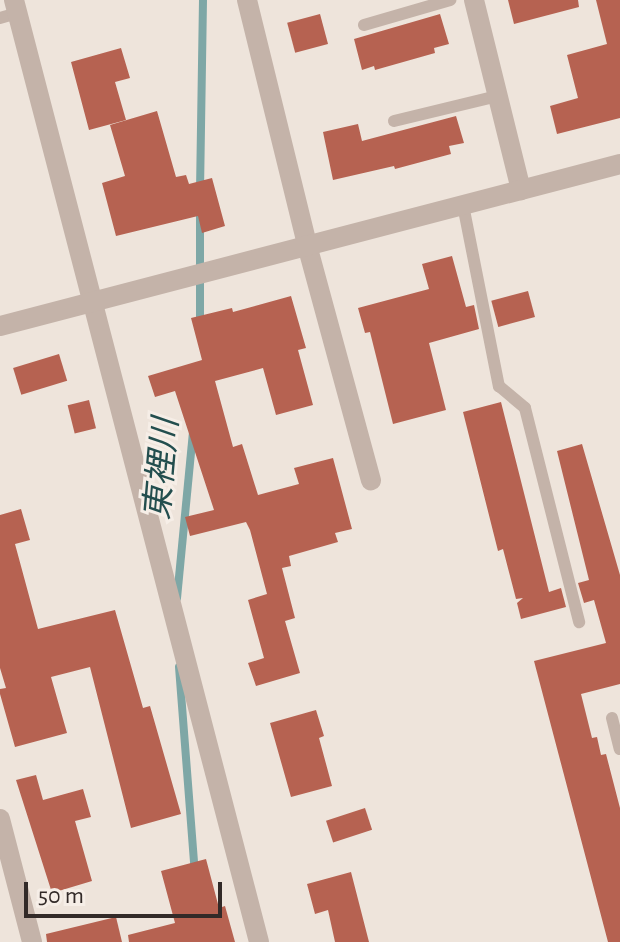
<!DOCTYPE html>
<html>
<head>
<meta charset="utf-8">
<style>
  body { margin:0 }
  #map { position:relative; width:620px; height:942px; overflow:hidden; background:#eee4db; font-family:"Alegreya Sans","Noto Sans JP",sans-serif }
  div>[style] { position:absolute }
  .stream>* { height:8px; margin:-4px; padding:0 4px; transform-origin:4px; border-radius:4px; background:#7ea7a6 }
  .building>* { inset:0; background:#b66251; transform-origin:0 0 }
  .lane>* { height:12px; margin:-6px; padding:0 6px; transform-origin:6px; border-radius:6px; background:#c4b3a9 }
  .street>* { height:20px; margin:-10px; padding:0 10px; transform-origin:10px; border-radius:10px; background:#c4b3a9 }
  span { translate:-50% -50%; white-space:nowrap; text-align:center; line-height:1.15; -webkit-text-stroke:6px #f6eee7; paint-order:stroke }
  .water-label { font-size:34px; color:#234e4e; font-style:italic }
  .scale { position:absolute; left:24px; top:882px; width:198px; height:36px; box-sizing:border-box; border:4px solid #322a28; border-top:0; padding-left:10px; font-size:24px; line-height:28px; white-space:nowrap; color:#322a28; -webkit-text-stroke:6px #f6eee7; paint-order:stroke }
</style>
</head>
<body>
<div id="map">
  <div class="stream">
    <i style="left:200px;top:191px;width:191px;rotate:-89.1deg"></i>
    <i style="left:200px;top:213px;width:110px;rotate:90deg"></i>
    <i style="left:177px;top:598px;width:167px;rotate:-84.5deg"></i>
    <i style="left:179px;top:667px;width:207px;rotate:85.6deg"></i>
  </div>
  <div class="building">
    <i style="clip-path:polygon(508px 0,578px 0,579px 7px,514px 24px)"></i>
    <i style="clip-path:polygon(596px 0,620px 0,620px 118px,557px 134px,550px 106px,578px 98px,567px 55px,607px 44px)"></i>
    <i style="left:320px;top:14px;width:31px;height:34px;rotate:75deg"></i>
    <i style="clip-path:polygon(440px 14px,449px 44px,434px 48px,435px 53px,375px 70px,374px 66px,362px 70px,354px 39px)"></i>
    <i style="clip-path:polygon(121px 48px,130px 78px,115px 82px,126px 120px,89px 130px,71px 62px)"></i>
    <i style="clip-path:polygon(157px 111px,176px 177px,186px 175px,189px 184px,212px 178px,225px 226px,202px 233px,198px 216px,116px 236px,102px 183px,125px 176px,110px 125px)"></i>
    <i style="clip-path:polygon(456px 116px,464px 143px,449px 146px,451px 154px,395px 169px,394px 166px,333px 180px,323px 132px,358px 124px,362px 141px)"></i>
    <i style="clip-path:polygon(452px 256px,466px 307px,474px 305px,479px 329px,429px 343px,446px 410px,393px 424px,370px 332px,365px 333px,358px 308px,429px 289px,422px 264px)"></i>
    <i style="left:528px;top:291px;width:27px;height:38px;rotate:75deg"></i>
    <i style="clip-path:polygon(291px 296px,306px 348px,298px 350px,313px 405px,276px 415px,263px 368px,215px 381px,233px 447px,242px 444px,258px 495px,299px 484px,294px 468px,333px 458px,352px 529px,335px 533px,338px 542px,289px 556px,291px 566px,282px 568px,295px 618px,285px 621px,300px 673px,256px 686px,248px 663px,264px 658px,248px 600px,267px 594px,250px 530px,246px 522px,190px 536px,185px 517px,214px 510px,175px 391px,155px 397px,148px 376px,202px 360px,191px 318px,232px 308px,233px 312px)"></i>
    <i style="left:59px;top:354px;width:28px;height:48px;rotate:73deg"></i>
    <i style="left:89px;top:400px;width:29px;height:22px;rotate:76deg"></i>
    <i style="clip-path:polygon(501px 402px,549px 592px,561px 588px,566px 607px,521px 619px,517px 603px,523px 598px,516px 599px,503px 549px,498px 551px,463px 412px)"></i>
    <i style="clip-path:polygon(582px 444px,620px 575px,620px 684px,581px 694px,592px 738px,597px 737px,601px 755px,606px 754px,620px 808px,620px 942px,608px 942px,534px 661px,606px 643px,594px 600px,584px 603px,578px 583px,589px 580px,557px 451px)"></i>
    <i style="clip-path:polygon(21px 509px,30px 540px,15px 544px,38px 629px,115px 610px,143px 708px,150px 706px,181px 814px,131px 828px,90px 667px,51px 677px,67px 733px,15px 747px,0 694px,0 689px,6px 688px,0 668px,0 515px)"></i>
    <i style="clip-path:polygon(316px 710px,324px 736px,319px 738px,332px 786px,291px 797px,270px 723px)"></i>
    <i style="clip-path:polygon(36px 775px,43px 800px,83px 789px,91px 817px,75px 821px,92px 881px,52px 893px,16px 780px)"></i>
    <i style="left:365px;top:808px;width:23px;height:41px;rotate:72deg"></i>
    <i style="clip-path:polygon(206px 859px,219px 908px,225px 906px,235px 942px,129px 942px,128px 935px,175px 923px,161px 871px)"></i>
    <i style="clip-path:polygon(351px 872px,369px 942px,335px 942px,328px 910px,315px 914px,307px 884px)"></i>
    <i style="clip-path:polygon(116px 917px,122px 942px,47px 942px,46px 934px)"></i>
  </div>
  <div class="lane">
    <i style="left:0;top:18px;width:18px;rotate:-16deg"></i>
    <i style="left:364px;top:25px;width:90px;rotate:-16.2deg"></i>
    <i style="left:394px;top:121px;width:106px;rotate:-13.6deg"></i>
    <i style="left:463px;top:205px;width:185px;rotate:78.8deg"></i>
    <i style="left:499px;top:386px;width:34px;rotate:40deg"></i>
    <i style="left:525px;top:408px;width:221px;rotate:75.8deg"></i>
    <i style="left:612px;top:718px;width:32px;rotate:76deg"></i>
  </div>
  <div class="street">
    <i style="left:14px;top:0;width:973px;rotate:75.42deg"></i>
    <i style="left:247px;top:0;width:252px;rotate:76.2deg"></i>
    <i style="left:307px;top:245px;width:244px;rotate:74.8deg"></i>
    <i style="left:474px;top:0;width:196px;rotate:76.1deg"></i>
    <i style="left:0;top:326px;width:641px;rotate:-14.64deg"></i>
    <i style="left:0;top:819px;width:127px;rotate:75.4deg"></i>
  </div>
  <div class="water-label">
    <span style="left:163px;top:469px;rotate:-85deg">東裡川</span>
  </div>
  <div class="scale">50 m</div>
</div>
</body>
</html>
